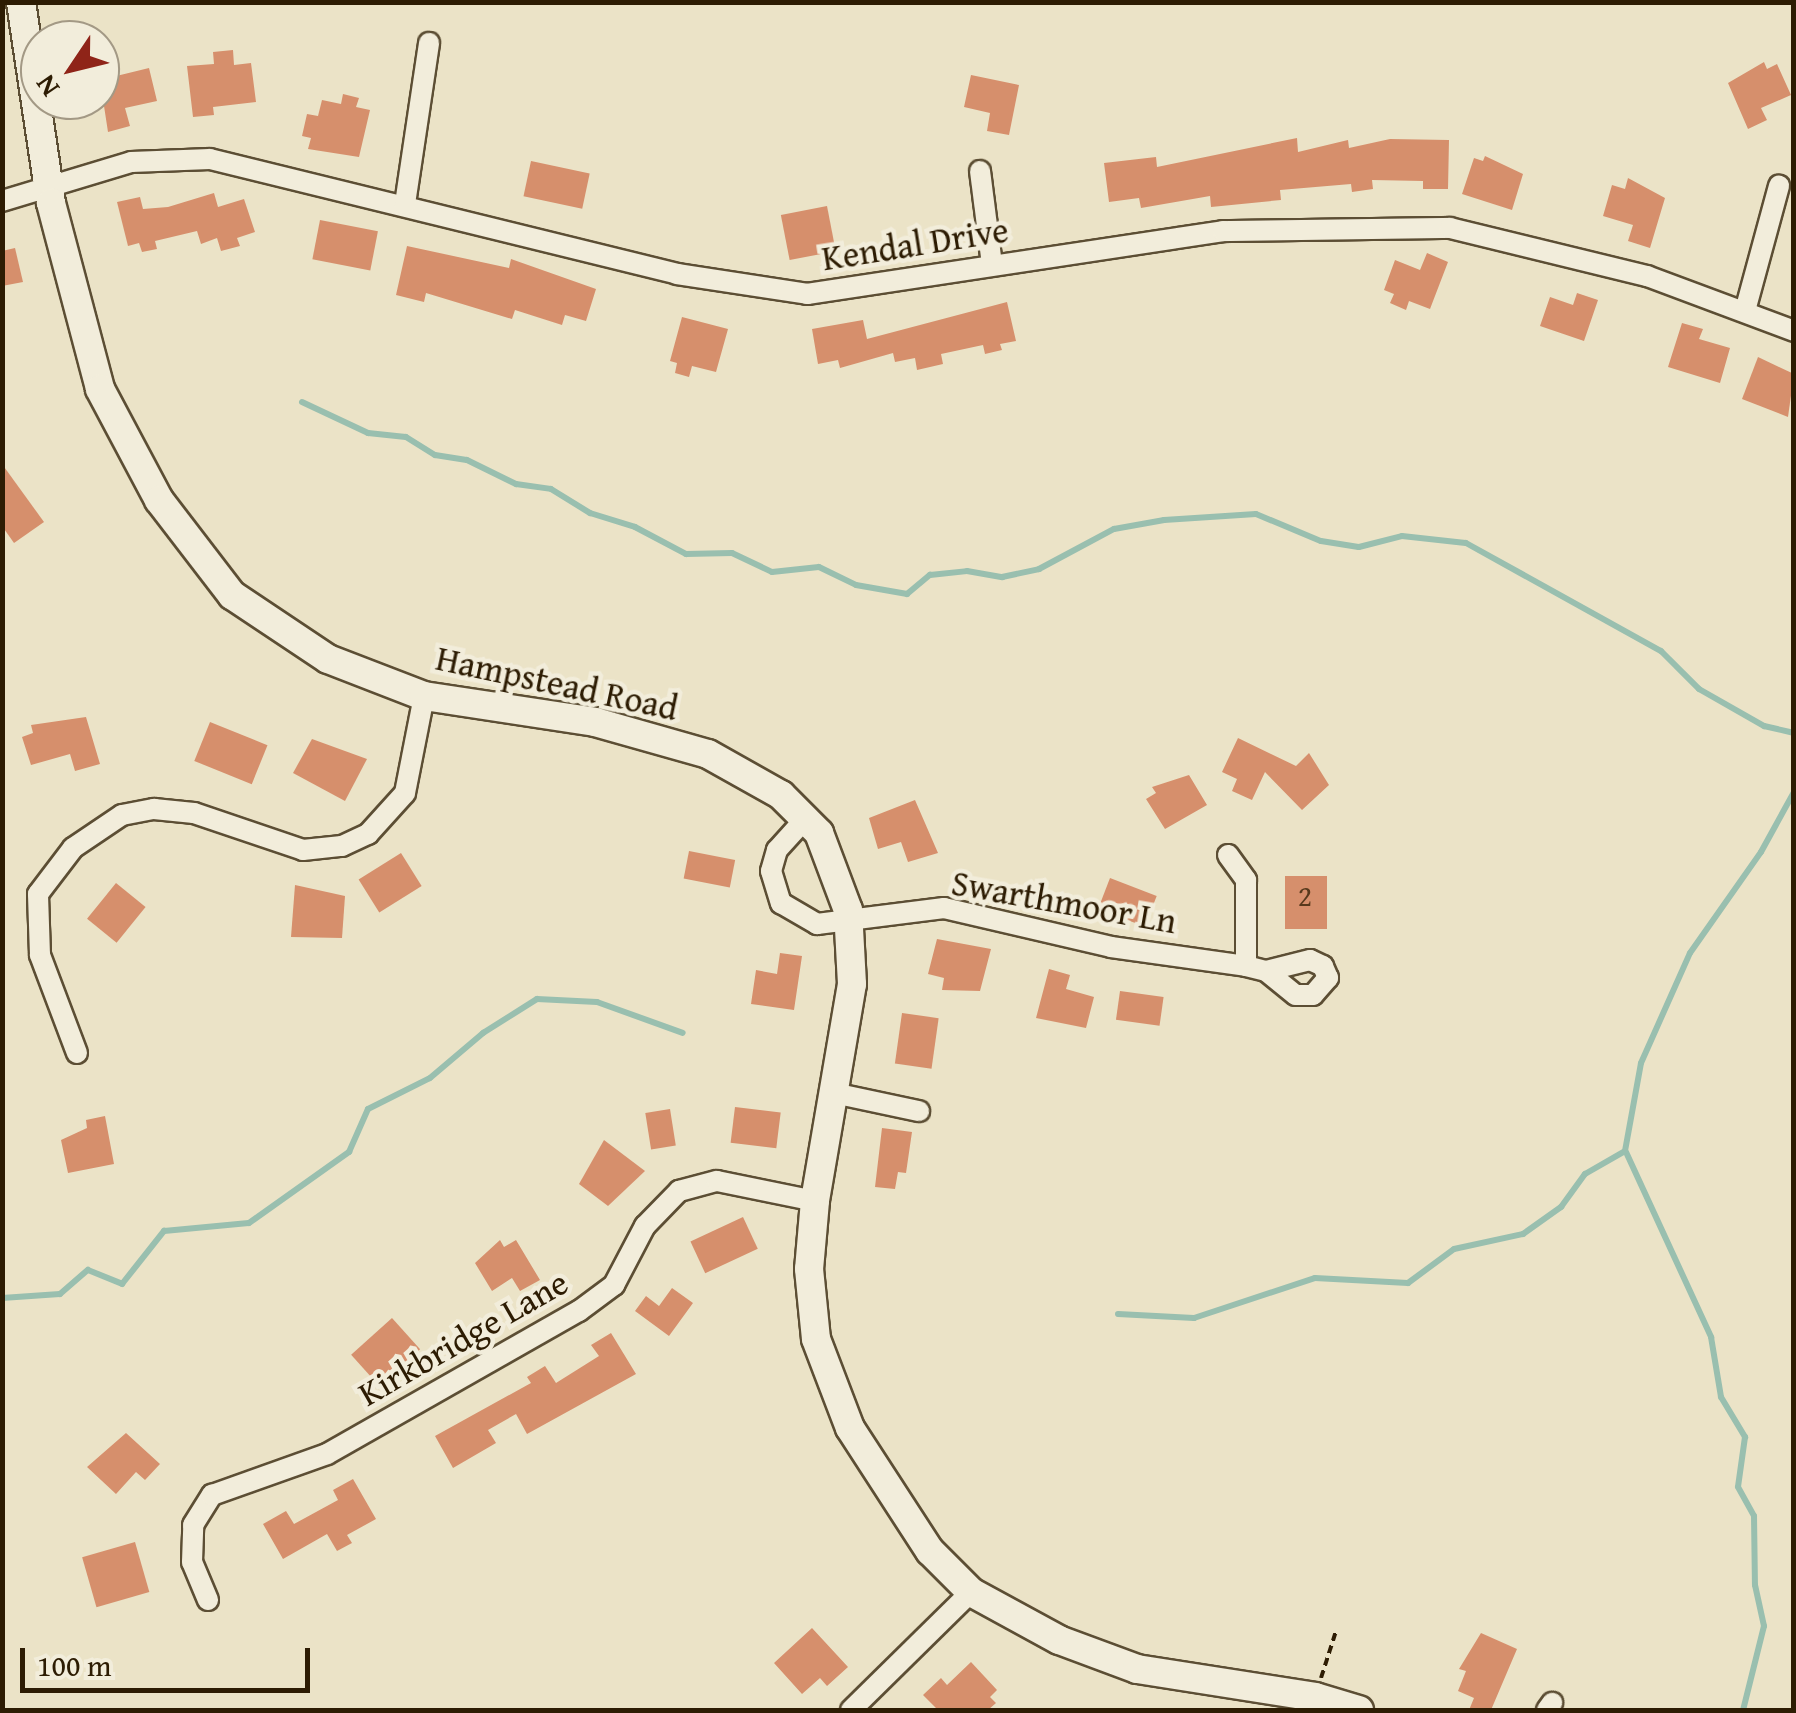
<!DOCTYPE html>
<html>
<head>
<meta charset="utf-8">
<style>
  body { margin:0 }
  #map { position:relative; width:1796px; height:1713px; overflow:hidden; background:#ebe3c7; font-family:"Gentium Book Plus",serif }
  div>[style] { position:absolute }
  .stream>* { height:6px; margin:-3px; padding:0 3px; transform-origin:3px; border-radius:3px; background:#99bfaf }
  .building>* { inset:0; background:#d68f6c; transform-origin:0 0 }
  .path>* { height:4px; margin-top:-2px; transform-origin:0; background:repeating-linear-gradient(90deg,#2d1c03 0 8px,transparent 0 13px) }
  .roads { filter:drop-shadow(2px 0 #5c4e34) drop-shadow(-2px 0 #5c4e34) drop-shadow(0 2px #5c4e34) drop-shadow(0 -2px #5c4e34) }
  .street>* { height:20px; margin:-10px; padding:0 10px; transform-origin:10px; border-radius:10px; background:#f2eddb }
  .secondary>* { height:28px; margin:-14px; padding:0 14px; transform-origin:14px; border-radius:14px; background:#f2eddb }
  span { translate:-50% -50%; white-space:nowrap; text-align:center; line-height:1.15; -webkit-text-stroke:9px #f2eddb; paint-order:stroke }
  .number-label { font-size:30px; color:#57391d }
  .number-label span { -webkit-text-stroke-width:0 }
  .street-label { font-size:35px; color:#2d1c03 }
  .frame { position:absolute; inset:0; border:5px solid #2d1c03; pointer-events:none }
  .north { position:absolute; left:20px; top:20px; width:100px; height:100px; box-sizing:border-box; background:#f2eddb; border:2px solid #a39985; border-radius:50%; rotate:235deg; font-size:28px; font-weight:700; line-height:40px; text-align:center; color:#2d1c03 }
  .north::after { content:''; display:block; margin:auto; width:35px; height:45px; background:#8f2418; clip-path:polygon(50% 0,100% 100%,50% 72%,0 100%) }
  .scale { position:absolute; left:20px; top:1648px; width:290px; height:45px; box-sizing:border-box; border:5px solid #2d1c03; border-top:0; padding-left:12px; font-size:30px; line-height:35px; white-space:nowrap; color:#2d1c03; -webkit-text-stroke:8px #f2eddb; paint-order:stroke }
</style>
</head>
<body>
<div id="map">
  <div class="stream">
    <i style="left:302px;top:402px;width:73px;rotate:25.2deg"></i>
    <i style="left:368px;top:433px;width:38px;rotate:6deg"></i>
    <i style="left:406px;top:437px;width:34px;rotate:32deg"></i>
    <i style="left:435px;top:455px;width:32px;rotate:9deg"></i>
    <i style="left:467px;top:460px;width:55px;rotate:26.1deg"></i>
    <i style="left:516px;top:484px;width:35px;rotate:8deg"></i>
    <i style="left:551px;top:489px;width:46px;rotate:31.6deg"></i>
    <i style="left:590px;top:513px;width:47px;rotate:17.3deg"></i>
    <i style="left:635px;top:527px;width:58px;rotate:27.9deg"></i>
    <i style="left:686px;top:554px;width:46px;rotate:-1.2deg"></i>
    <i style="left:732px;top:553px;width:44px;rotate:25.4deg"></i>
    <i style="left:772px;top:572px;width:47px;rotate:-6.1deg"></i>
    <i style="left:819px;top:567px;width:41px;rotate:25.9deg"></i>
    <i style="left:856px;top:585px;width:52px;rotate:10deg"></i>
    <i style="left:907px;top:594px;width:30px;rotate:-40deg"></i>
    <i style="left:930px;top:575px;width:37px;rotate:-6deg"></i>
    <i style="left:967px;top:571px;width:36px;rotate:10deg"></i>
    <i style="left:1002px;top:577px;width:38px;rotate:-12deg"></i>
    <i style="left:1039px;top:569px;width:85px;rotate:-28.1deg"></i>
    <i style="left:1114px;top:529px;width:51px;rotate:-10.2deg"></i>
    <i style="left:1164px;top:520px;width:92px;rotate:-3.7deg"></i>
    <i style="left:1256px;top:514px;width:70px;rotate:22.6deg"></i>
    <i style="left:1321px;top:541px;width:38px;rotate:9deg"></i>
    <i style="left:1359px;top:547px;width:44px;rotate:-14.3deg"></i>
    <i style="left:1402px;top:536px;width:64px;rotate:6.2deg"></i>
    <i style="left:1466px;top:543px;width:223px;rotate:29deg"></i>
    <i style="left:1661px;top:651px;width:54px;rotate:45deg"></i>
    <i style="left:1699px;top:689px;width:75px;rotate:29.6deg"></i>
    <i style="left:1764px;top:726px;width:31px;rotate:13deg"></i>
    <i style="left:1626px;top:1152px;width:204px;rotate:65.3deg"></i>
    <i style="left:1711px;top:1337px;width:61px;rotate:80.5deg"></i>
    <i style="left:1721px;top:1397px;width:47px;rotate:59deg"></i>
    <i style="left:1745px;top:1437px;width:50px;rotate:98deg"></i>
    <i style="left:1738px;top:1487px;width:33px;rotate:61deg"></i>
    <i style="left:1754px;top:1516px;width:69px;rotate:89.2deg"></i>
    <i style="left:1755px;top:1585px;width:42px;rotate:77.6deg"></i>
    <i style="left:1764px;top:1626px;width:87px;rotate:104deg"></i>
    <i style="left:2px;top:1298px;width:58px;rotate:-3.9deg"></i>
    <i style="left:60px;top:1294px;width:37px;rotate:-41deg"></i>
    <i style="left:88px;top:1270px;width:37px;rotate:22deg"></i>
    <i style="left:122px;top:1284px;width:68px;rotate:-51.6deg"></i>
    <i style="left:164px;top:1231px;width:85px;rotate:-5.4deg"></i>
    <i style="left:249px;top:1223px;width:123px;rotate:-35.4deg"></i>
    <i style="left:349px;top:1152px;width:47px;rotate:-66.2deg"></i>
    <i style="left:368px;top:1109px;width:69px;rotate:-26.6deg"></i>
    <i style="left:430px;top:1078px;width:70px;rotate:-40.3deg"></i>
    <i style="left:483px;top:1033px;width:64px;rotate:-32.2deg"></i>
    <i style="left:537px;top:999px;width:60px;rotate:2.9deg"></i>
    <i style="left:597px;top:1002px;width:91px;rotate:19.8deg"></i>
    <i style="left:1118px;top:1314px;width:76px;rotate:3deg"></i>
    <i style="left:1194px;top:1318px;width:127px;rotate:-18.3deg"></i>
    <i style="left:1315px;top:1278px;width:93px;rotate:3.1deg"></i>
    <i style="left:1408px;top:1283px;width:57px;rotate:-36.5deg"></i>
    <i style="left:1454px;top:1249px;width:71px;rotate:-12.3deg"></i>
    <i style="left:1523px;top:1234px;width:47px;rotate:-35.4deg"></i>
    <i style="left:1561px;top:1207px;width:41px;rotate:-54deg"></i>
    <i style="left:1585px;top:1174px;width:46px;rotate:-29.9deg"></i>
    <i style="left:1625px;top:1151px;width:89px;rotate:-79.7deg"></i>
    <i style="left:1641px;top:1063px;width:120px;rotate:-66deg"></i>
    <i style="left:1690px;top:953px;width:123px;rotate:-54.9deg"></i>
    <i style="left:1761px;top:852px;width:68px;rotate:-61.2deg"></i>
  </div>
  <div class="building">
    <i style="clip-path:polygon(233px 50px,234px 65px,251px 63px,256px 102px,213px 107px,214px 115px,193px 117px,187px 66px,214px 64px,213px 52px)"></i>
    <i style="clip-path:polygon(1764px 62px,1767px 69px,1777px 64px,1791px 95px,1761px 108px,1767px 120px,1748px 129px,1728px 83px)"></i>
    <i style="clip-path:polygon(149px 68px,157px 101px,125px 108px,130px 126px,108px 132px,100px 80px)"></i>
    <i style="clip-path:polygon(971px 75px,1019px 85px,1009px 135px,987px 131px,990px 113px,964px 107px)"></i>
    <i style="clip-path:polygon(343px 94px,359px 98px,356px 107px,370px 110px,359px 157px,308px 149px,311px 138px,302px 136px,307px 114px,318px 116px,322px 100px,341px 104px)"></i>
    <i style="clip-path:polygon(1297px 138px,1298px 152px,1348px 140px,1349px 148px,1390px 139px,1449px 140px,1448px 189px,1423px 189px,1423px 181px,1372px 180px,1373px 189px,1352px 192px,1351px 184px,1280px 190px,1281px 200px,1211px 207px,1210px 196px,1141px 208px,1139px 198px,1109px 202px,1104px 163px,1156px 157px,1157px 167px)"></i>
    <i style="clip-path:polygon(1485px 156px,1523px 174px,1512px 210px,1462px 194px,1474px 158px,1483px 161px)"></i>
    <i style="left:531px;top:161px;width:60px;height:36px;rotate:12deg"></i>
    <i style="clip-path:polygon(1628px 178px,1665px 198px,1650px 248px,1628px 241px,1633px 225px,1603px 216px,1612px 185px,1625px 189px)"></i>
    <i style="clip-path:polygon(214px 193px,218px 207px,244px 199px,255px 232px,237px 238px,240px 246px,221px 251px,217px 238px,201px 244px,197px 231px,155px 241px,157px 249px,142px 252px,139px 243px,128px 246px,117px 202px,140px 197px,143px 209px,168px 207px)"></i>
    <i style="left:827px;top:206px;width:46px;height:47px;rotate:79deg"></i>
    <i style="left:320px;top:220px;width:59px;height:40px;rotate:11deg"></i>
    <i style="clip-path:polygon(407px 246px,509px 268px,511px 259px,596px 289px,586px 321px,565px 315px,562px 325px,515px 310px,512px 319px,426px 293px,424px 302px,396px 295px)"></i>
    <i style="clip-path:polygon(15px 248px,23px 282px,2px 286px,2px 251px)"></i>
    <i style="clip-path:polygon(1427px 253px,1448px 262px,1430px 309px,1409px 301px,1406px 310px,1390px 303px,1394px 294px,1384px 290px,1395px 260px,1420px 270px)"></i>
    <i style="clip-path:polygon(1577px 293px,1598px 300px,1584px 341px,1540px 326px,1550px 297px,1573px 305px)"></i>
    <i style="clip-path:polygon(1007px 302px,1016px 341px,1000px 344px,1002px 350px,985px 354px,983px 345px,941px 354px,943px 364px,917px 370px,915px 358px,895px 362px,893px 353px,840px 368px,838px 360px,818px 364px,812px 329px,863px 320px,867px 339px)"></i>
    <i style="clip-path:polygon(682px 317px,728px 329px,716px 372px,692px 366px,689px 377px,675px 373px,677px 363px,670px 361px)"></i>
    <i style="clip-path:polygon(1682px 323px,1703px 329px,1699px 339px,1730px 348px,1720px 383px,1668px 367px)"></i>
    <i style="clip-path:polygon(1758px 357px,1794px 374px,1788px 417px,1742px 399px)"></i>
    <i style="clip-path:polygon(2px 464px,44px 522px,14px 543px,2px 526px)"></i>
    <i style="clip-path:polygon(86px 717px,100px 764px,75px 771px,70px 754px,31px 765px,22px 737px,33px 733px,31px 725px)"></i>
    <i style="left:210px;top:722px;width:62px;height:42px;rotate:22deg"></i>
    <i style="clip-path:polygon(1238px 738px,1296px 766px,1309px 753px,1329px 785px,1302px 810px,1265px 772px,1252px 800px,1232px 791px,1237px 779px,1222px 772px)"></i>
    <i style="clip-path:polygon(312px 739px,367px 759px,345px 801px,293px 773px)"></i>
    <i style="clip-path:polygon(1189px 775px,1207px 805px,1165px 829px,1146px 799px,1156px 793px,1152px 787px)"></i>
    <i style="clip-path:polygon(915px 800px,938px 853px,908px 862px,901px 842px,878px 849px,869px 818px)"></i>
    <i style="left:689px;top:851px;width:47px;height:28px;rotate:11deg"></i>
    <i style="left:401px;top:853px;width:39px;height:50px;rotate:58deg"></i>
    <i style="left:1285px;top:876px;width:42px;height:53px"></i>
    <i style="left:1110px;top:878px;width:50px;height:33px;rotate:21deg"></i>
    <i style="left:116px;top:883px;width:38px;height:46px;rotate:39deg"></i>
    <i style="clip-path:polygon(295px 885px,345px 896px,342px 938px,291px 937px)"></i>
    <i style="clip-path:polygon(937px 939px,991px 949px,980px 991px,942px 990px,944px 978px,928px 974px)"></i>
    <i style="clip-path:polygon(780px 953px,802px 956px,794px 1010px,751px 1004px,756px 970px,777px 974px)"></i>
    <i style="clip-path:polygon(1049px 969px,1070px 975px,1066px 989px,1094px 997px,1086px 1028px,1036px 1018px)"></i>
    <i style="left:1120px;top:991px;width:44px;height:29px;rotate:8deg"></i>
    <i style="left:902px;top:1013px;width:37px;height:51px;rotate:8deg"></i>
    <i style="left:735px;top:1107px;width:46px;height:36px;rotate:7deg"></i>
    <i style="left:670px;top:1109px;width:37px;height:25px;rotate:81deg"></i>
    <i style="clip-path:polygon(105px 1116px,114px 1164px,68px 1173px,61px 1140px,87px 1128px,86px 1120px)"></i>
    <i style="clip-path:polygon(882px 1128px,912px 1132px,906px 1173px,898px 1172px,895px 1189px,875px 1187px)"></i>
    <i style="clip-path:polygon(604px 1140px,645px 1171px,608px 1206px,579px 1184px)"></i>
    <i style="left:743px;top:1217px;width:35px;height:58px;rotate:65deg"></i>
    <i style="clip-path:polygon(500px 1240px,504px 1247px,516px 1240px,540px 1280px,520px 1291px,512px 1278px,492px 1291px,475px 1263px)"></i>
    <i style="clip-path:polygon(672px 1288px,693px 1303px,669px 1336px,635px 1311px,646px 1296px,659px 1306px)"></i>
    <i style="left:392px;top:1318px;width:42px;height:55px;rotate:48deg"></i>
    <i style="clip-path:polygon(611px 1333px,636px 1374px,527px 1434px,516px 1414px,488px 1430px,496px 1443px,453px 1468px,435px 1436px,531px 1383px,527px 1377px,545px 1366px,556px 1383px,599px 1356px,591px 1345px)"></i>
    <i style="clip-path:polygon(126px 1433px,160px 1464px,145px 1480px,136px 1472px,116px 1494px,87px 1467px)"></i>
    <i style="clip-path:polygon(353px 1479px,376px 1519px,347px 1535px,352px 1543px,337px 1551px,327px 1534px,283px 1559px,263px 1524px,286px 1511px,294px 1524px,338px 1500px,333px 1490px)"></i>
    <i style="left:135px;top:1542px;width:52px;height:55px;rotate:74deg"></i>
    <i style="clip-path:polygon(812px 1628px,848px 1667px,827px 1686px,820px 1678px,802px 1694px,774px 1663px)"></i>
    <i style="clip-path:polygon(1481px 1633px,1517px 1649px,1491px 1710px,1469px 1710px,1474px 1698px,1458px 1691px,1466px 1671px,1459px 1669px)"></i>
    <i style="clip-path:polygon(971px 1662px,997px 1690px,990px 1697px,996px 1703px,988px 1710px,938px 1710px,923px 1695px,941px 1678px,947px 1685px)"></i>
  </div>
  <div class="path">
    <i style="left:1321px;top:1678px;width:49px;rotate:-72.3deg"></i>
  </div>
  <div class="roads">
    <div class="street">
      <i style="left:980px;top:171px;width:95px;rotate:82.7deg"></i>
      <i style="left:2px;top:201px;width:135px;rotate:-16.8deg"></i>
      <i style="left:131px;top:162px;width:79px;rotate:-2.2deg"></i>
      <i style="left:210px;top:159px;width:481px;rotate:13.8deg"></i>
      <i style="left:677px;top:274px;width:132px;rotate:8.7deg"></i>
      <i style="left:807px;top:294px;width:421px;rotate:-8.6deg"></i>
      <i style="left:1223px;top:231px;width:227px;rotate:-0.8deg"></i>
      <i style="left:1450px;top:228px;width:203px;rotate:13.7deg"></i>
      <i style="left:1647px;top:276px;width:157px;rotate:20.5deg"></i>
      <i style="left:405px;top:204px;width:163px;rotate:-81.5deg"></i>
      <i style="left:1745px;top:311px;width:130px;rotate:-74.8deg"></i>
      <i style="left:806px;top:818px;width:43px;rotate:132.2deg"></i>
      <i style="left:777px;top:850px;width:22px;rotate:106deg"></i>
      <i style="left:771px;top:871px;width:34px;rotate:73deg"></i>
      <i style="left:781px;top:903px;width:42px;rotate:30.3deg"></i>
      <i style="left:817px;top:924px;width:128px;rotate:-7.2deg"></i>
      <i style="left:944px;top:908px;width:171px;rotate:13.1deg"></i>
      <i style="left:1111px;top:947px;width:136px;rotate:8deg"></i>
      <i style="left:1246px;top:966px;width:21px;rotate:14deg"></i>
      <i style="left:1266px;top:971px;width:38px;rotate:39deg"></i>
      <i style="left:1296px;top:995px;width:17px"></i>
      <i style="left:1313px;top:995px;width:23px;rotate:-49deg"></i>
      <i style="left:1328px;top:978px;width:13px;rotate:-113deg"></i>
      <i style="left:1323px;top:966px;width:14px;rotate:-155deg"></i>
      <i style="left:1310px;top:960px;width:45px;rotate:166deg"></i>
      <i style="left:1228px;top:855px;width:31px;rotate:54deg"></i>
      <i style="left:1246px;top:880px;width:86px;rotate:90deg"></i>
      <i style="left:77px;top:1053px;width:105px;rotate:-110.7deg"></i>
      <i style="left:40px;top:955px;width:61px;rotate:-91.9deg"></i>
      <i style="left:38px;top:894px;width:58px;rotate:-52.7deg"></i>
      <i style="left:73px;top:848px;width:59px;rotate:-34deg"></i>
      <i style="left:122px;top:815px;width:33px;rotate:-11deg"></i>
      <i style="left:154px;top:809px;width:40px;rotate:5.7deg"></i>
      <i style="left:194px;top:813px;width:115px;rotate:18.7deg"></i>
      <i style="left:303px;top:850px;width:39px;rotate:-6deg"></i>
      <i style="left:342px;top:846px;width:29px;rotate:-25deg"></i>
      <i style="left:368px;top:834px;width:55px;rotate:-47.9deg"></i>
      <i style="left:405px;top:793px;width:99px;rotate:-78.9deg"></i>
      <i style="left:834px;top:1093px;width:87px;rotate:12deg"></i>
      <i style="left:208px;top:1600px;width:41px;rotate:-112.8deg"></i>
      <i style="left:192px;top:1562px;width:37px;rotate:-88deg"></i>
      <i style="left:193px;top:1525px;width:36px;rotate:-58deg"></i>
      <i style="left:212px;top:1495px;width:122px;rotate:-19.6deg"></i>
      <i style="left:327px;top:1454px;width:290px;rotate:-29.6deg"></i>
      <i style="left:579px;top:1311px;width:44px;rotate:-36.6deg"></i>
      <i style="left:614px;top:1285px;width:67px;rotate:-62.3deg"></i>
      <i style="left:645px;top:1226px;width:49px;rotate:-45.8deg"></i>
      <i style="left:679px;top:1191px;width:39px;rotate:-15deg"></i>
      <i style="left:717px;top:1181px;width:100px;rotate:11.5deg"></i>
      <i style="left:851px;top:1710px;width:168px;rotate:-44.5deg"></i>
      <i style="left:1547px;top:1710px;width:9px;rotate:-54deg"></i>
    </div>
    <div class="secondary">
      <i style="left:21px;top:2px;width:203px;rotate:81.5deg"></i>
      <i style="left:51px;top:203px;width:192px;rotate:75.2deg"></i>
      <i style="left:100px;top:389px;width:126px;rotate:62deg"></i>
      <i style="left:159px;top:500px;width:120px;rotate:52.5deg"></i>
      <i style="left:232px;top:595px;width:115px;rotate:33.7deg"></i>
      <i style="left:328px;top:659px;width:103px;rotate:21.1deg"></i>
      <i style="left:424px;top:696px;width:173px;rotate:8.6deg"></i>
      <i style="left:595px;top:722px;width:117px;rotate:15.8deg"></i>
      <i style="left:708px;top:754px;width:84px;rotate:29.3deg"></i>
      <i style="left:781px;top:795px;width:54px;rotate:45deg"></i>
      <i style="left:819px;top:833px;width:82px;rotate:69.4deg"></i>
      <i style="left:848px;top:910px;width:74px;rotate:86.9deg"></i>
      <i style="left:852px;top:984px;width:220px;rotate:99.7deg"></i>
      <i style="left:815px;top:1201px;width:68px;rotate:95deg"></i>
      <i style="left:809px;top:1269px;width:70px;rotate:84.3deg"></i>
      <i style="left:816px;top:1339px;width:95px;rotate:69.1deg"></i>
      <i style="left:850px;top:1428px;width:147px;rotate:57deg"></i>
      <i style="left:930px;top:1551px;width:58px;rotate:45deg"></i>
      <i style="left:971px;top:1592px;width:100px;rotate:28.6deg"></i>
      <i style="left:1059px;top:1640px;width:83px;rotate:20.4deg"></i>
      <i style="left:1137px;top:1669px;width:180px;rotate:8.9deg"></i>
      <i style="left:1315px;top:1697px;width:46px;rotate:16.5deg"></i>
    </div>
  </div>
  <div class="number-label">
    <span style="left:1305px;top:895px">2</span>
  </div>
  <div class="street-label">
    <span style="left:915px;top:244px;rotate:-9deg">Kendal Drive</span>
    <span style="left:557px;top:683px;rotate:12deg">Hampstead Road</span>
    <span style="left:1064px;top:902px;rotate:10deg">Swarthmoor Ln</span>
    <span style="left:463px;top:1338px;rotate:-30deg">Kirkbridge Lane</span>
  </div>
  <div class="frame"></div>
  <div class="north">N</div>
  <div class="scale">100 m</div>
</div>
</body>
</html>
